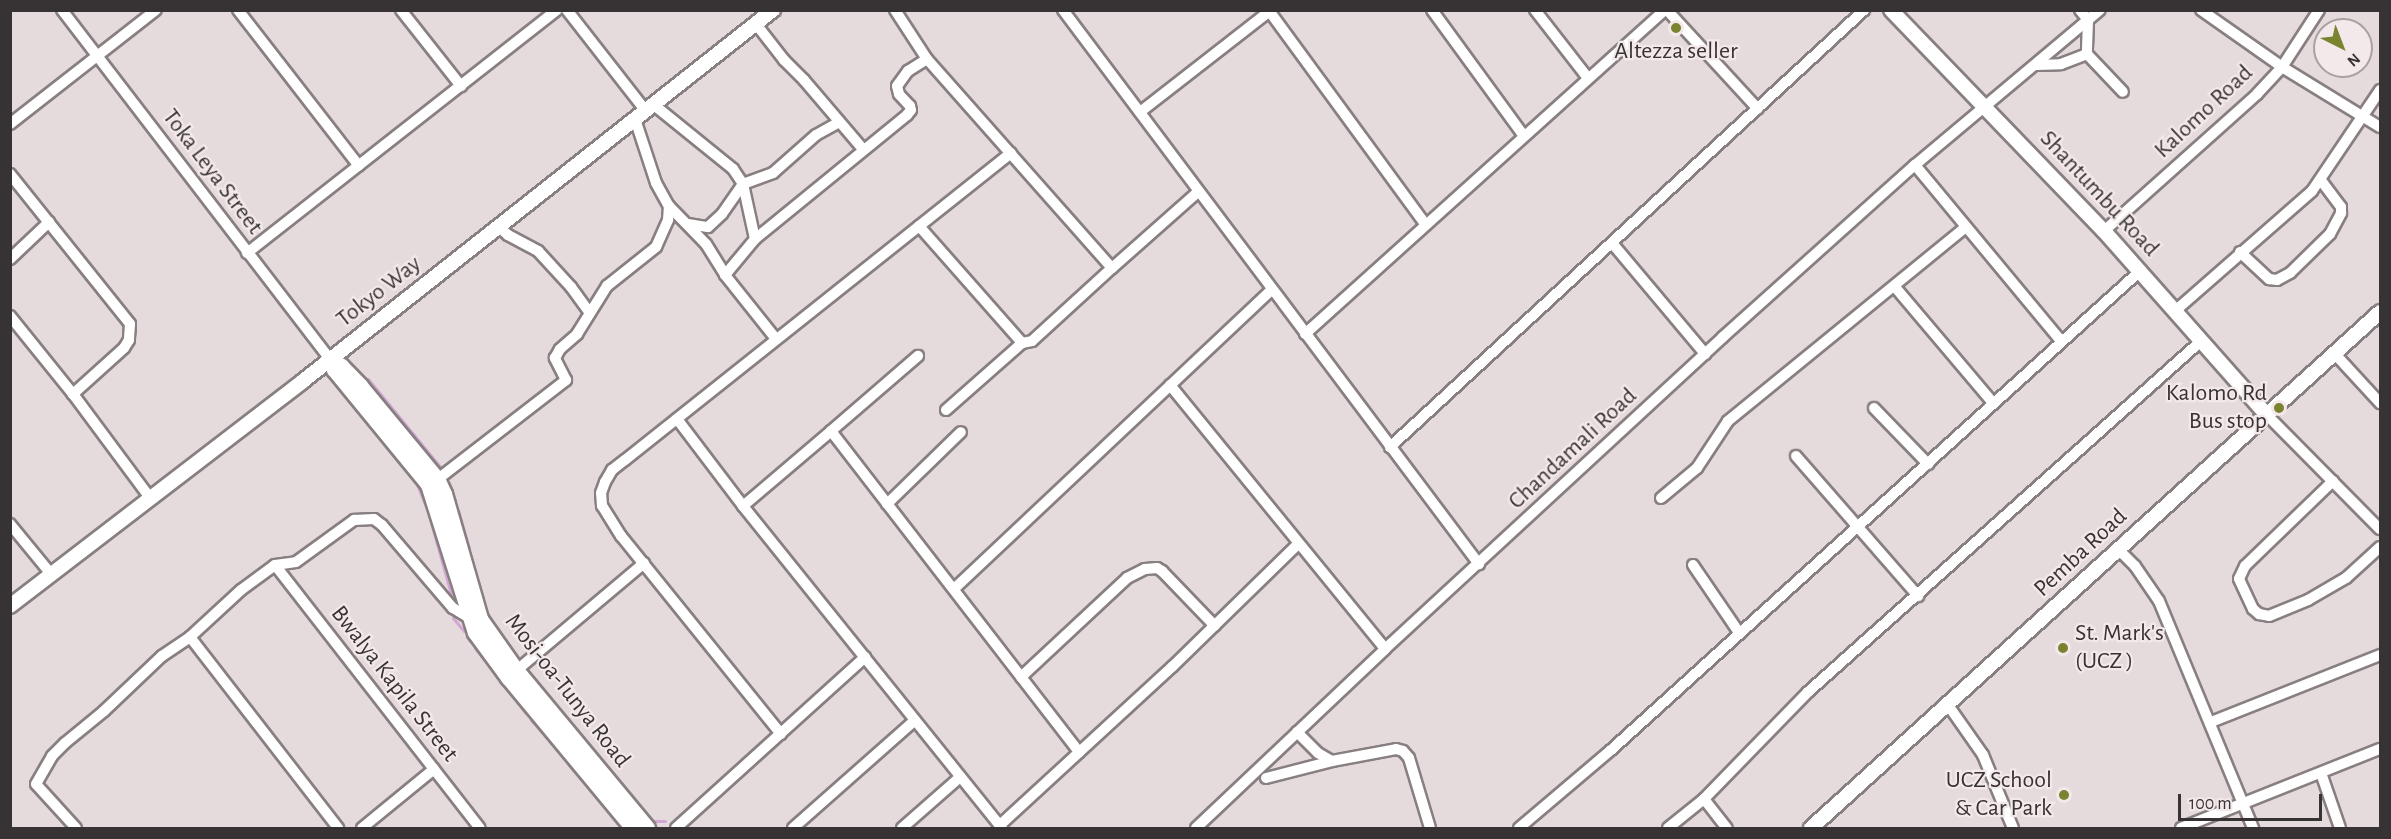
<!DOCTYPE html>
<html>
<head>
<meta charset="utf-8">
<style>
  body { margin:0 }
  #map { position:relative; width:2391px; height:839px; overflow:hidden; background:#e6dbdc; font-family:"Alegreya Sans",sans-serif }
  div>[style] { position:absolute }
  .stream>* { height:3px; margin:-1.5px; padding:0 1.5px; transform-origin:1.5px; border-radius:1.5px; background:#d2a7d5 }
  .roads { filter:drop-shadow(2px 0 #887f80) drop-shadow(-2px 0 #887f80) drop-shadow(0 2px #887f80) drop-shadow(0 -2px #887f80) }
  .street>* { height:10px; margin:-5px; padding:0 5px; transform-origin:5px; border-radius:5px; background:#fff }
  .secondary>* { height:14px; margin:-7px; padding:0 7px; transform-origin:7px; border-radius:7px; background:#fff }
  .dots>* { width:16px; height:16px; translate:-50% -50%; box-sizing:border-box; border:3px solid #f3e8ea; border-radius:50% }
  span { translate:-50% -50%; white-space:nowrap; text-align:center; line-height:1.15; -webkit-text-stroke:4.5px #f3e8ea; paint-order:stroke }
  .poi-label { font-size:24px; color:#373334 }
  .right { translate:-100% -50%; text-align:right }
  .left { translate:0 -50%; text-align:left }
  .street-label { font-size:24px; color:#373334 }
  .frame { position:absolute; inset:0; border:12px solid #373334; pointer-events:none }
  .north { position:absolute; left:2313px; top:18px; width:60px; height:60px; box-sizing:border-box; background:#f3e8ea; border:2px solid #a8a0a1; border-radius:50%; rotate:138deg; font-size:16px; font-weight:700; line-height:24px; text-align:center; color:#373334 }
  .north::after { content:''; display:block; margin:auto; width:21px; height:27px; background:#7a8330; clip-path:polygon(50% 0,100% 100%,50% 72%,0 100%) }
  .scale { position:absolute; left:2178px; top:794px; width:144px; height:27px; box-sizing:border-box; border:3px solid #373334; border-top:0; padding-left:8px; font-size:18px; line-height:21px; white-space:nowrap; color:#373334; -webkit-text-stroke:4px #f3e8ea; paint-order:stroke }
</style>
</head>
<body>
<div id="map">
  <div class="stream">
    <i style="left:368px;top:379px;width:117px;rotate:50.6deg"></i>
    <i style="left:350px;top:402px;width:104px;rotate:50.5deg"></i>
    <i style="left:416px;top:482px;width:32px;rotate:68deg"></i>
    <i style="left:428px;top:512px;width:92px;rotate:74.3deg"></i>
    <i style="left:449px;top:483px;width:18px;rotate:71deg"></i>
    <i style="left:458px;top:510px;width:40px;rotate:74deg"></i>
    <i style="left:472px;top:562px;width:37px;rotate:73deg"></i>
    <i style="left:486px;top:611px;width:18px;rotate:61deg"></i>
    <i style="left:453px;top:618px;width:17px;rotate:50deg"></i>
    <i style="left:501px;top:635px;width:13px;rotate:58deg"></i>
    <i style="left:467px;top:637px;width:5px;rotate:53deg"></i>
    <i style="left:475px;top:648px;width:22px;rotate:51deg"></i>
    <i style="left:529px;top:672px;width:40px;rotate:51deg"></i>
    <i style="left:497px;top:675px;width:17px;rotate:54deg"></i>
    <i style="left:513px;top:696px;width:21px;rotate:53deg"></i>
    <i style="left:559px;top:711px;width:21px;rotate:47deg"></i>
    <i style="left:531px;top:720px;width:39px;rotate:48deg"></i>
    <i style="left:581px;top:735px;width:4px;rotate:56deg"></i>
    <i style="left:588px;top:744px;width:36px;rotate:51deg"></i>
    <i style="left:568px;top:764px;width:41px;rotate:48.9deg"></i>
    <i style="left:618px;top:780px;width:13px;rotate:51deg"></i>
    <i style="left:634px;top:800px;width:28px;rotate:49deg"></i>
    <i style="left:652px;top:821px;width:13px"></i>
    <i style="left:600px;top:801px;width:8px;rotate:50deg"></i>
    <i style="left:610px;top:813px;width:19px;rotate:51deg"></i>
  </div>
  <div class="roads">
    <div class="street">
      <i style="left:62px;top:10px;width:440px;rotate:52.5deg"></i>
      <i style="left:238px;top:10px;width:197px;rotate:52.2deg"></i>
      <i style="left:401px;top:10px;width:97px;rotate:51.7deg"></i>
      <i style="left:567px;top:10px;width:128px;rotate:52deg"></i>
      <i style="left:895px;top:10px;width:59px;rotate:56.9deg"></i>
      <i style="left:927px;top:59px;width:279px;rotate:48.5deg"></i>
      <i style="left:1112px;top:268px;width:115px;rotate:-41.5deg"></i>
      <i style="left:1063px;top:10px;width:693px;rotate:53.1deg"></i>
      <i style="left:1432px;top:10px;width:156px;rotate:53.9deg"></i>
      <i style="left:1535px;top:10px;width:86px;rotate:52.1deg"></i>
      <i style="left:1667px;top:10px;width:134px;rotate:47.4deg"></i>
      <i style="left:2080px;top:10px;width:13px;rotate:51deg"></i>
      <i style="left:2088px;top:20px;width:34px;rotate:92deg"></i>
      <i style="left:2201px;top:10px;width:99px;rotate:35.1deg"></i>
      <i style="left:2282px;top:67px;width:115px;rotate:31.5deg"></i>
      <i style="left:1270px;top:12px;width:263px;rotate:53.8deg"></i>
      <i style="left:756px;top:24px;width:46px;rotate:52.1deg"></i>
      <i style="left:784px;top:60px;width:28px;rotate:45deg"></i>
      <i style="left:804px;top:80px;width:91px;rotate:49.5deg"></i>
      <i style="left:2087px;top:54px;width:52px;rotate:46.5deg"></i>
      <i style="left:2037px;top:65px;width:24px;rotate:-2deg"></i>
      <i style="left:2061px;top:64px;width:28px;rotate:-21deg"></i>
      <i style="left:654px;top:105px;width:102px;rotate:39deg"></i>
      <i style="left:733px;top:169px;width:18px;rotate:56deg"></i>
      <i style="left:743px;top:184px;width:56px;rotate:77.7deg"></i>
      <i style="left:1140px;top:112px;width:166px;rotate:-37.9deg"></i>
      <i style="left:635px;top:119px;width:67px;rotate:71.8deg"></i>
      <i style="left:656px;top:183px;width:26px;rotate:61deg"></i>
      <i style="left:669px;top:206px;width:53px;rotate:45.8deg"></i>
      <i style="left:706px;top:244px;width:36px;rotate:58deg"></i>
      <i style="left:725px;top:275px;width:82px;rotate:51.4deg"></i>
      <i style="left:10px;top:124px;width:185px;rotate:-38deg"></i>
      <i style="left:1915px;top:165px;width:229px;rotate:50.3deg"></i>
      <i style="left:10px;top:174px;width:192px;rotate:51.3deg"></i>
      <i style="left:130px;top:324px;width:16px;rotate:94deg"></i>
      <i style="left:129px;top:340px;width:9px;rotate:122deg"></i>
      <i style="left:124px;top:348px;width:69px;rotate:138deg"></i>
      <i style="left:688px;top:224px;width:20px;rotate:9deg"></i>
      <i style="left:708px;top:227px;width:19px;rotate:-43deg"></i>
      <i style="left:722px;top:214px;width:37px;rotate:-55deg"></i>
      <i style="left:743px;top:184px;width:32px;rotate:-20deg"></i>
      <i style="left:773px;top:173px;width:57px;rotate:-41.5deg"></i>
      <i style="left:816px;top:135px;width:26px;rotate:-29deg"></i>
      <i style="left:919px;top:226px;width:156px;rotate:48.6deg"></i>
      <i style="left:1022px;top:343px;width:10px;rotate:-11deg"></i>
      <i style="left:1032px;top:341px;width:108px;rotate:-42.4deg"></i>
      <i style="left:499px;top:227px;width:12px;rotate:42deg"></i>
      <i style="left:508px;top:235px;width:34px;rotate:28deg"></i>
      <i style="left:538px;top:251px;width:49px;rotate:47.5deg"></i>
      <i style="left:571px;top:287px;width:32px;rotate:54deg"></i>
      <i style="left:2104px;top:231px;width:205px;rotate:-41.8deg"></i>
      <i style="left:2257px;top:94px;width:37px;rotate:-47deg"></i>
      <i style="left:2282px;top:67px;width:68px;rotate:-57deg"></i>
      <i style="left:1612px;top:243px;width:145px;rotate:50deg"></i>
      <i style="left:2240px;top:252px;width:40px;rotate:43deg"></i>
      <i style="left:2269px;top:279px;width:8px;rotate:7deg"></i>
      <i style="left:2277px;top:280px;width:15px;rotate:-28deg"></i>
      <i style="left:2290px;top:273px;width:56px;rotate:-44.3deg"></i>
      <i style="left:2330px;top:234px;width:24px;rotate:-62deg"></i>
      <i style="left:2341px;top:213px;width:6px;rotate:-90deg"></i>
      <i style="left:2341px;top:207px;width:34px;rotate:-127deg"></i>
      <i style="left:247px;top:253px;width:394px;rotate:-38.1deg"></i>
      <i style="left:10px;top:259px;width:54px;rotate:-43.5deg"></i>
      <i style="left:725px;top:275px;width:47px;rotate:-50.2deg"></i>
      <i style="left:755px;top:239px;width:196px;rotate:-39.2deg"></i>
      <i style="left:907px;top:115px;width:6px;rotate:-51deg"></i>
      <i style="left:911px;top:110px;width:4px;rotate:-104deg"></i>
      <i style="left:910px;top:106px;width:16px;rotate:-133deg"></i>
      <i style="left:899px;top:94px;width:8px;rotate:-104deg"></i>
      <i style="left:897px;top:86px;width:19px;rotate:-54deg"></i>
      <i style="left:908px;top:71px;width:22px;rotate:-32deg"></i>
      <i style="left:1895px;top:287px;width:152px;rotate:49.8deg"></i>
      <i style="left:2175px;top:311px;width:182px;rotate:-41.2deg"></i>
      <i style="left:2312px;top:191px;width:122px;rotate:-56deg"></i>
      <i style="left:10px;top:316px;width:100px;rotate:51.1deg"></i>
      <i style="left:73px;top:394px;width:131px;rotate:53.4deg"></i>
      <i style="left:1305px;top:334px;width:484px;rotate:-42deg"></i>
      <i style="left:2335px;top:354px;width:67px;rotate:47.4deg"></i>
      <i style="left:1170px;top:385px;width:340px;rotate:50.8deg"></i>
      <i style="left:1874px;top:408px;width:78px;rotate:46deg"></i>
      <i style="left:946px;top:410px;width:101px;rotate:-41.4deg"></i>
      <i style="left:2266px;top:414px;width:162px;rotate:45.3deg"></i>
      <i style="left:677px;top:419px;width:109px;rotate:52.8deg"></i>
      <i style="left:743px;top:506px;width:413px;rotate:51.2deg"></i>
      <i style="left:831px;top:431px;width:115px;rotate:-40.8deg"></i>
      <i style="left:1390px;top:447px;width:645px;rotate:-42.67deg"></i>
      <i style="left:1796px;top:456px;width:186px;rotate:48.9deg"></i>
      <i style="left:438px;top:479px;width:162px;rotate:-37.7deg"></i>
      <i style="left:566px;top:380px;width:25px;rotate:-117deg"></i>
      <i style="left:555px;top:358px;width:10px;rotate:-61deg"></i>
      <i style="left:560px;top:349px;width:23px;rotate:-41deg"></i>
      <i style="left:577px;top:334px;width:57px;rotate:-58deg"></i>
      <i style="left:607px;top:286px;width:63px;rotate:-38.5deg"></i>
      <i style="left:656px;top:247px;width:30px;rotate:-66deg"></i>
      <i style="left:668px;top:220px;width:14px;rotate:-86deg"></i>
      <i style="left:2333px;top:481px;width:122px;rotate:136deg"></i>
      <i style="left:2245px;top:566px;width:14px;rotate:115deg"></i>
      <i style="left:2239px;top:579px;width:33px;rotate:65deg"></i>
      <i style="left:2253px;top:609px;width:8px;rotate:40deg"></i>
      <i style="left:2259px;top:614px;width:10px;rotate:11deg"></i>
      <i style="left:2269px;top:616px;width:42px;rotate:-22.3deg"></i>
      <i style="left:2308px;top:600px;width:44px;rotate:-30.1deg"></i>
      <i style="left:2346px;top:578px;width:46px;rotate:-42.4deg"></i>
      <i style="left:1661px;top:498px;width:47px;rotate:-39.8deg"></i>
      <i style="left:1697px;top:468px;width:56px;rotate:-56.6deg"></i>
      <i style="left:1728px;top:421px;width:306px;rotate:-39.2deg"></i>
      <i style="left:887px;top:504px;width:103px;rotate:-44.2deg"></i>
      <i style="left:743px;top:506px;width:116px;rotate:-40.4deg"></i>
      <i style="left:831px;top:431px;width:406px;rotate:52.3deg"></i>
      <i style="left:10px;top:524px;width:65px;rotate:50.6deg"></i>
      <i style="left:2118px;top:549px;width:24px;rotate:45deg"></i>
      <i style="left:2135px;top:566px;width:42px;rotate:55.6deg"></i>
      <i style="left:2159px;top:601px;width:246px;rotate:67.5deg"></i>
      <i style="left:275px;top:565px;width:333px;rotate:52.1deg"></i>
      <i style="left:1693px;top:565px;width:83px;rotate:55.7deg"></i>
      <i style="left:954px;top:589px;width:436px;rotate:-43.3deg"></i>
      <i style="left:190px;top:637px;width:242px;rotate:52.2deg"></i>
      <i style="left:517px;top:670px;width:166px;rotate:-40.1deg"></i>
      <i style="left:1021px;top:677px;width:145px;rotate:-43deg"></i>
      <i style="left:1127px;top:578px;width:20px;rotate:-27deg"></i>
      <i style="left:1145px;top:569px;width:12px;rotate:-5deg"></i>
      <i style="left:1157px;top:568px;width:6px;rotate:31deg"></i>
      <i style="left:1162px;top:571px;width:76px;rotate:46.1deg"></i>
      <i style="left:1948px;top:705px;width:61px;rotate:55deg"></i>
      <i style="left:1983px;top:755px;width:79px;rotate:67.7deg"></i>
      <i style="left:2211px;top:722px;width:182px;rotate:-21.6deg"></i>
      <i style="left:1297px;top:732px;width:30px;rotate:45deg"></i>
      <i style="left:1318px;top:753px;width:16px;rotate:30deg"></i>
      <i style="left:1332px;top:761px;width:65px;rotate:-10.6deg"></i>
      <i style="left:1396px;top:749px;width:7px;rotate:16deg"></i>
      <i style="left:1403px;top:751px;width:9px;rotate:49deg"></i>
      <i style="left:1409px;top:758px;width:73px;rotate:73.3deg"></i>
      <i style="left:781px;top:734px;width:255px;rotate:-128.9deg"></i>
      <i style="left:621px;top:536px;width:36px;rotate:-122deg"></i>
      <i style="left:602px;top:506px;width:13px;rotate:-94deg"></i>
      <i style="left:601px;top:493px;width:12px;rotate:-70deg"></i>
      <i style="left:605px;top:482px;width:14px;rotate:-60deg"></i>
      <i style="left:612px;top:470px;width:16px;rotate:-38deg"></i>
      <i style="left:625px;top:460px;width:493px;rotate:-38.5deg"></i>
      <i style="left:2321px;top:773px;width:58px;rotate:70.9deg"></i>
      <i style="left:1266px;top:778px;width:68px;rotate:-14.4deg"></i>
      <i style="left:1704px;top:799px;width:37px;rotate:52deg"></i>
      <i style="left:1000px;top:825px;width:234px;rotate:-42.6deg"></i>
      <i style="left:1172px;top:667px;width:177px;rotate:-44.3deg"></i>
      <i style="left:76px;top:828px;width:59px;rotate:-132.3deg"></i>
      <i style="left:36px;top:784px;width:32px;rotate:-60deg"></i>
      <i style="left:52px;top:756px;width:18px;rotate:-45deg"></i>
      <i style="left:65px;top:743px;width:50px;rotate:-39.4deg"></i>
      <i style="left:104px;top:711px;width:80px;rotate:-43.5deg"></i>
      <i style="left:162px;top:656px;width:34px;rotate:-34deg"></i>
      <i style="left:190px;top:637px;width:69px;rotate:-42.7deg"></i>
      <i style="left:241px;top:590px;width:42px;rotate:-36.3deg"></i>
      <i style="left:275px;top:565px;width:21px;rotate:-8deg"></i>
      <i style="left:296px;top:562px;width:72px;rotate:-35.9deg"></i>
      <i style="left:354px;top:520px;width:20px;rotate:-3deg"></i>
      <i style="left:374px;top:519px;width:10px;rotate:37deg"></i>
      <i style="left:382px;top:525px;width:109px;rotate:49.5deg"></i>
      <i style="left:453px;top:608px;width:23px;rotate:31deg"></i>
      <i style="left:362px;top:828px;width:93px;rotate:-39.3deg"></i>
      <i style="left:676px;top:828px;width:255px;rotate:-42.1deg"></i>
      <i style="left:793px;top:828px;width:162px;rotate:-41.5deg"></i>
      <i style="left:902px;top:828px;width:77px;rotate:-41.3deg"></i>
      <i style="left:1196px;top:828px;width:260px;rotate:-43.4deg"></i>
      <i style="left:1385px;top:649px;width:460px;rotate:-42.7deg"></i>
      <i style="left:1723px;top:337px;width:258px;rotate:-41.9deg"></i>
      <i style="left:1915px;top:165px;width:241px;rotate:-40deg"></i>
      <i style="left:1519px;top:828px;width:121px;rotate:-40.3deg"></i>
      <i style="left:1611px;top:750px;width:714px;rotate:-42.16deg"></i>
      <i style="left:1668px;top:828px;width:46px;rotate:-38.9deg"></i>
      <i style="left:1704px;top:799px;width:149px;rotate:-45.8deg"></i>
      <i style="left:1808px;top:692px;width:527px;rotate:-41.77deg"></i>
      <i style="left:2181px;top:828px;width:214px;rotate:-21.7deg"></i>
    </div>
    <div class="secondary">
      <i style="left:1891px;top:10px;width:307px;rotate:46.1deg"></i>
      <i style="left:2104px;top:231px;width:244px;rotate:48.5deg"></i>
      <i style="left:330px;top:359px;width:14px;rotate:30deg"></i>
      <i style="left:342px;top:366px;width:28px;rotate:46deg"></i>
      <i style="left:361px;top:386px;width:121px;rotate:50.4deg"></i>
      <i style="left:438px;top:479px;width:17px;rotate:65deg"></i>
      <i style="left:445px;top:494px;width:130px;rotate:73.9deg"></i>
      <i style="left:481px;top:619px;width:62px;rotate:54.8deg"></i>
      <i style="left:517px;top:670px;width:205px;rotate:50.3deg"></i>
      <i style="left:330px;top:359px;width:12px;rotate:70deg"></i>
      <i style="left:334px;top:370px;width:149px;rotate:50.7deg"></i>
      <i style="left:428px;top:485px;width:155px;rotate:72.4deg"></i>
      <i style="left:475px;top:633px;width:56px;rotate:53.7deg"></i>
      <i style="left:508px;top:678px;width:195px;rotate:50.4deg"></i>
      <i style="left:10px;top:606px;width:369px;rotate:-37.5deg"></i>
      <i style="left:303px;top:381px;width:599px;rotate:-38.29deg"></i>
      <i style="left:1811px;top:828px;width:768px;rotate:-42.2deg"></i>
    </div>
  </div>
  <div class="dots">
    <i style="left:1676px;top:28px;background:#7a8330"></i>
    <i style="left:2279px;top:408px;background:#7a8330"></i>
    <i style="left:2063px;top:648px;background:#7a8330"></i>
    <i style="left:2064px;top:795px;background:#7a8330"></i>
  </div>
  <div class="poi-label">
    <span style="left:1676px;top:52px">Altezza seller</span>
    <span class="right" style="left:2267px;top:408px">Kalomo Rd<br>Bus stop</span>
    <span class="left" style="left:2075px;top:648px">St. Mark's<br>(UCZ )</span>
    <span class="right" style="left:2052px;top:795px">UCZ School<br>&amp; Car Park</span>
  </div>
  <div class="street-label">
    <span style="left:2204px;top:112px;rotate:-43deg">Kalomo Road</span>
    <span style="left:212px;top:172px;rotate:53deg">Toka Leya Street</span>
    <span style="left:2099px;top:194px;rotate:47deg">Shantumbu Road</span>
    <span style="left:379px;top:292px;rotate:-38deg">Tokyo Way</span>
    <span style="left:1573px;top:449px;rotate:-43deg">Chandamali Road</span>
    <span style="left:2081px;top:553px;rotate:-43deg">Pemba Road</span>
    <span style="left:394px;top:684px;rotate:52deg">Bwalya Kapila Street</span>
    <span style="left:567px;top:691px;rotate:52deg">Mosi-oa-Tunya Road</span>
  </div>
  <div class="frame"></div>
  <div class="north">N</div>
  <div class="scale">100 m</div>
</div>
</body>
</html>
